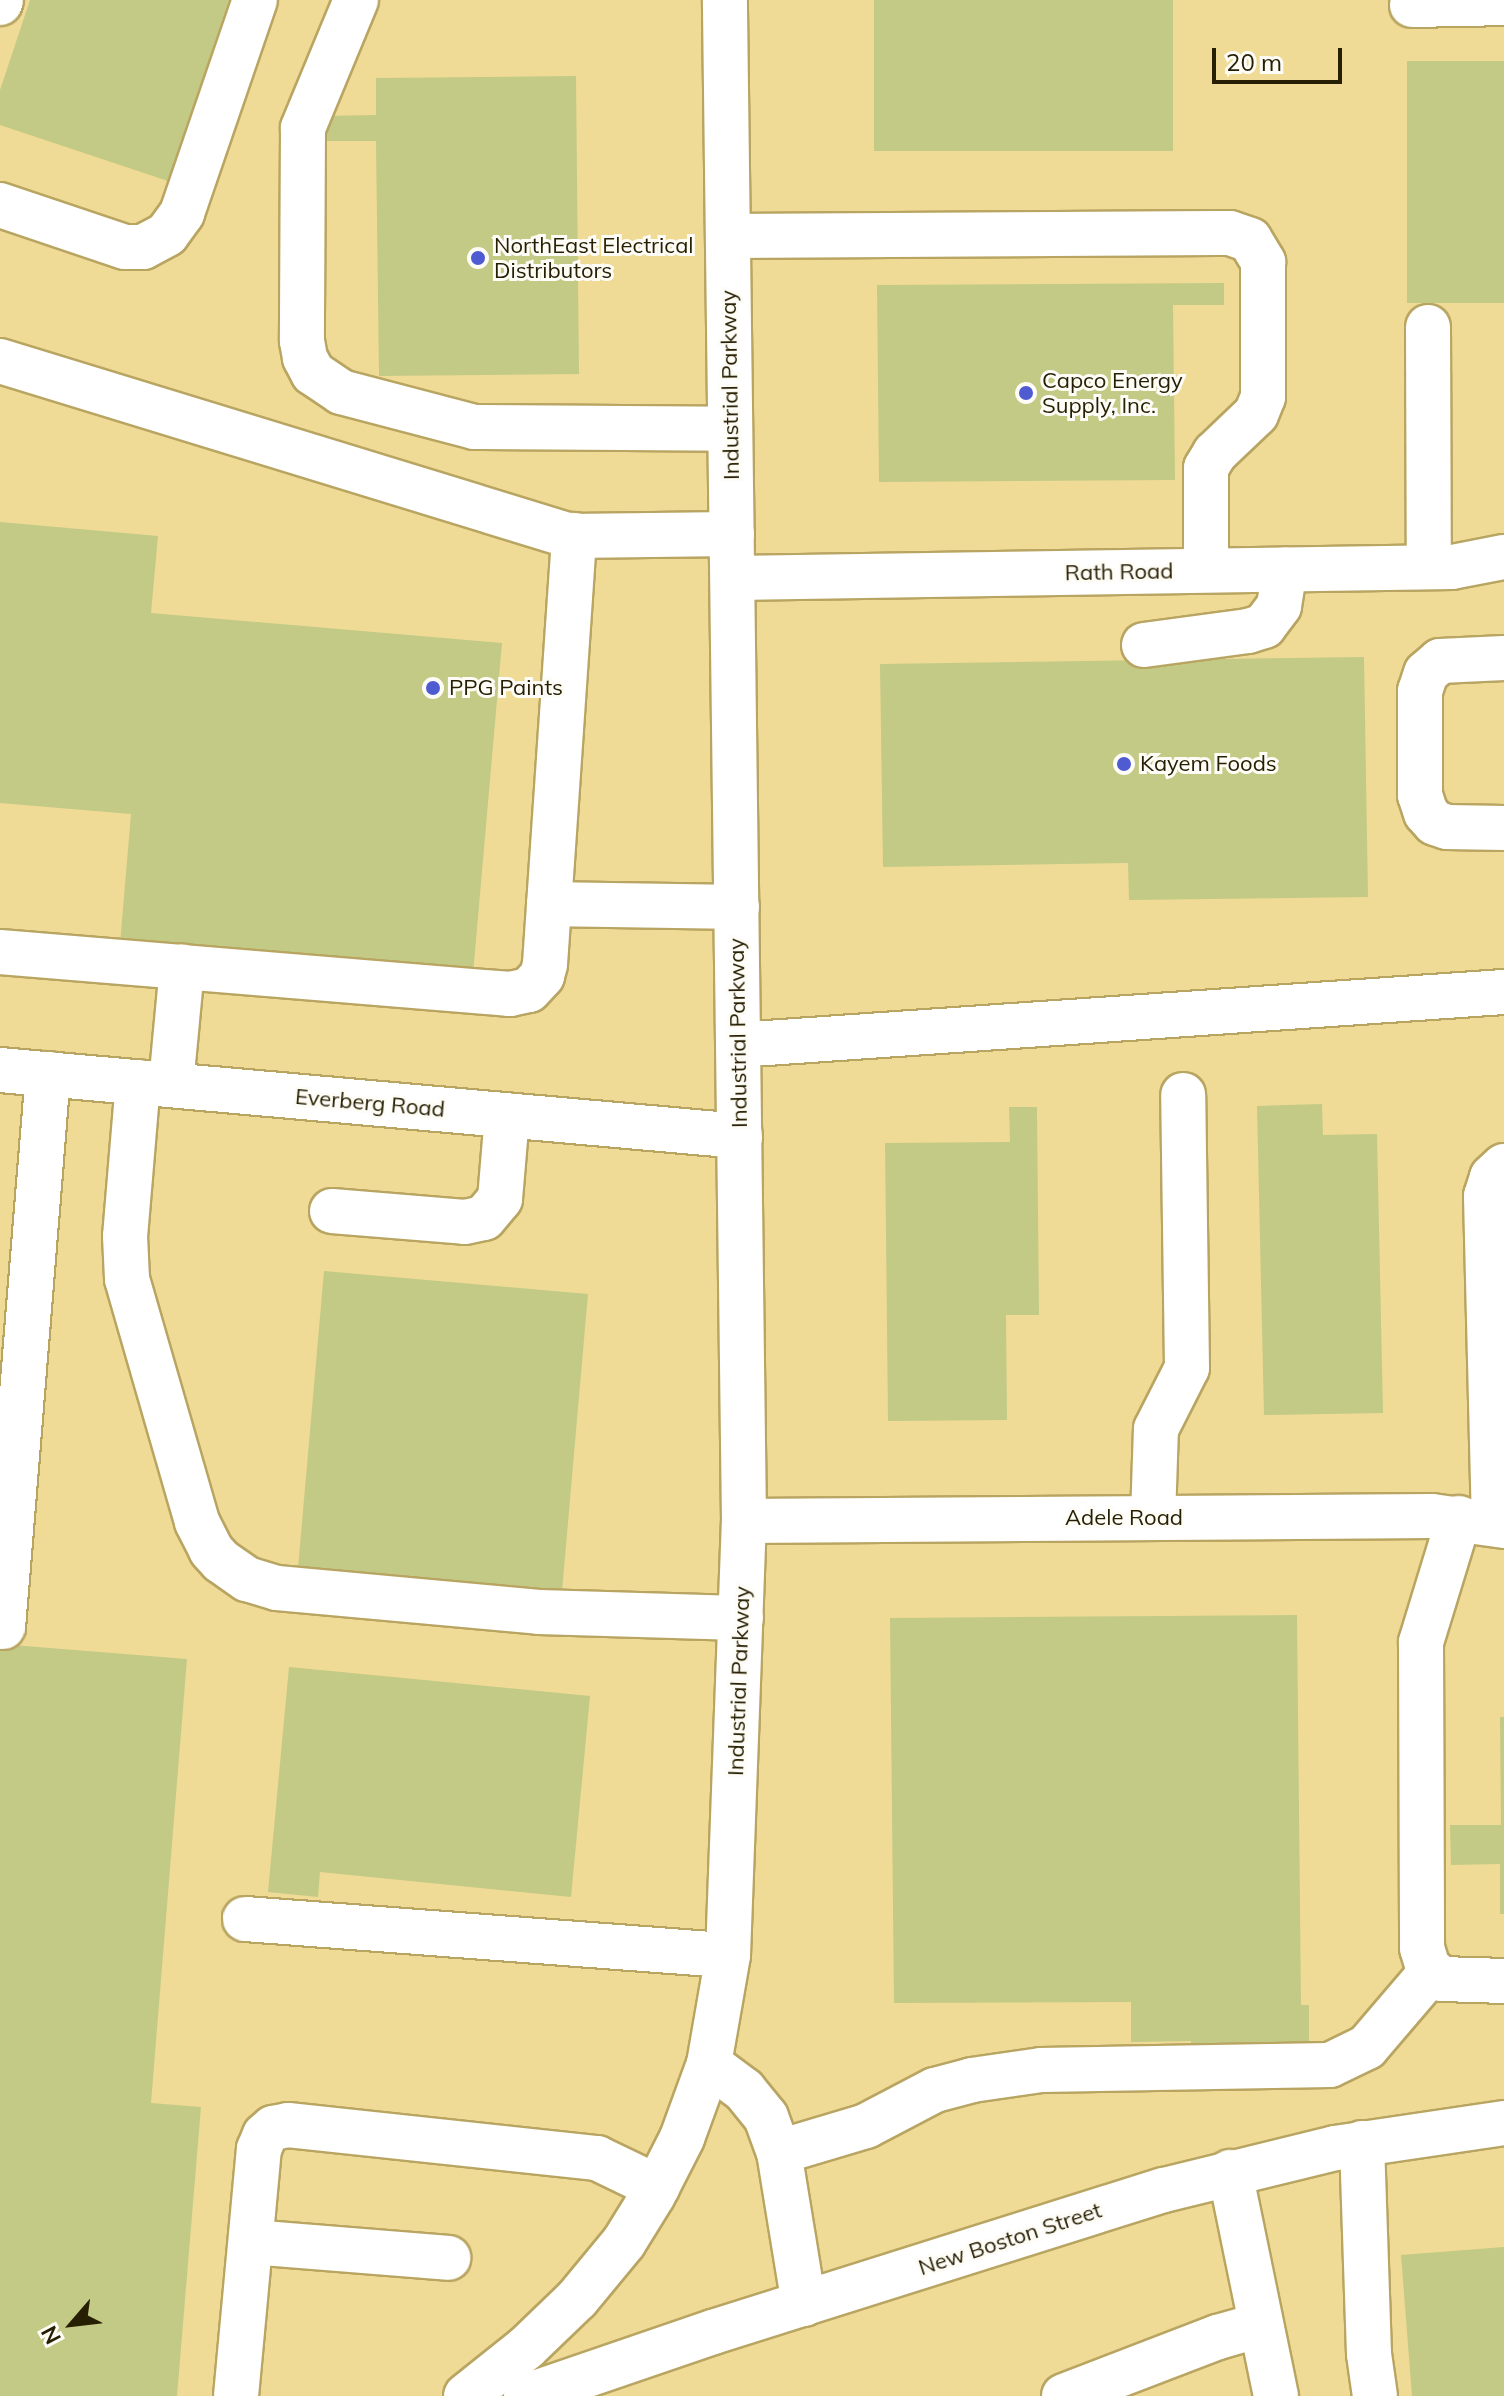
<!DOCTYPE html>
<html>
<head>
<meta charset="utf-8">
<style>
  body { margin:0 }
  #map { position:relative; width:1504px; height:2396px; overflow:hidden; background:#efdb96; font-family:Mulish,sans-serif }
  div>[style] { position:absolute }
  .building>* { inset:0; background:#c2ca85; transform-origin:0 0 }
  .roads { filter:drop-shadow(2px 0 #b9a562) drop-shadow(-2px 0 #b9a562) drop-shadow(0 2px #b9a562) drop-shadow(0 -2px #b9a562) }
  .minor>* { height:44px; margin:-22px; padding:0 22px; transform-origin:22px; border-radius:22px; background:#fff }
  .major>* { height:44px; margin:-22px; padding:0 22px; transform-origin:22px; border-radius:22px; background:#fff }
  .dots>* { width:22px; height:22px; translate:-50% -50%; box-sizing:border-box; border:4px solid #fefcf6; border-radius:50% }
  span { translate:-50% -50%; white-space:nowrap; text-align:center; line-height:1.15; -webkit-text-stroke:6px #fefcf6; paint-order:stroke }
  .poi-label { font-size:22px; color:#271f03 }
  .left { translate:0 -50%; text-align:left }
  .street-label { font-size:22px; color:#271f03 }
  .north { position:absolute; left:32px; top:2284px; width:80px; height:80px; -webkit-text-stroke:6px #fefcf6; paint-order:stroke; rotate:242deg; font-size:22px; font-weight:700; line-height:32px; text-align:center; color:#271f03 }
  .north::after { content:''; display:block; margin:auto; width:28px; height:36px; background:#271f03; clip-path:polygon(50% 0,100% 100%,50% 72%,0 100%) }
  .scale { position:absolute; left:1212px; top:48px; width:130px; height:36px; box-sizing:border-box; border:4px solid #271f03; border-top:0; padding-left:10px; font-size:24px; line-height:28px; white-space:nowrap; color:#271f03; -webkit-text-stroke:6px #fefcf6; paint-order:stroke }
</style>
</head>
<body>
<div id="map">
  <div class="building">
    <i style="clip-path:polygon(30px 0,229px 0,168px 181px,0 125px,0 90px)"></i>
    <i style="left:874px;top:0;width:299px;height:151px"></i>
    <i style="left:1504px;top:61px;width:242px;height:97px;rotate:90deg"></i>
    <i style="clip-path:polygon(576px 76px,579px 374px,379px 376px,376px 141px,323px 141px,323px 116px,376px 115px,376px 78px)"></i>
    <i style="clip-path:polygon(1224px 283px,1224px 305px,1173px 305px,1175px 480px,879px 482px,877px 285px)"></i>
    <i style="clip-path:polygon(0 522px,158px 536px,151px 613px,502px 643px,473px 974px,120px 944px,131px 814px,0 803px)"></i>
    <i style="clip-path:polygon(1364px 657px,1368px 897px,1129px 900px,1128px 863px,883px 867px,880px 664px)"></i>
    <i style="clip-path:polygon(1322px 1104px,1323px 1135px,1377px 1134px,1383px 1413px,1264px 1415px,1257px 1106px)"></i>
    <i style="clip-path:polygon(1009px 1107px,1037px 1107px,1039px 1315px,1006px 1315px,1007px 1420px,888px 1421px,885px 1143px,1010px 1142px)"></i>
    <i style="left:324px;top:1271px;width:265px;height:301px;rotate:5deg"></i>
    <i style="clip-path:polygon(1297px 1615px,1301px 2005px,1309px 2005px,1309px 2051px,1191px 2051px,1191px 2041px,1131px 2042px,1131px 2002px,894px 2003px,890px 1618px)"></i>
    <i style="clip-path:polygon(0 1644px,187px 1659px,151px 2103px,201px 2107px,177px 2396px,0 2396px)"></i>
    <i style="clip-path:polygon(289px 1667px,590px 1696px,571px 1897px,320px 1872px,318px 1897px,268px 1892px)"></i>
    <i style="clip-path:polygon(1500px 1717px,1504px 1717px,1504px 1914px,1500px 1914px,1500px 1864px,1451px 1865px,1450px 1825px,1501px 1825px)"></i>
    <i style="clip-path:polygon(1504px 2247px,1504px 2396px,1412px 2396px,1401px 2255px)"></i>
  </div>
  <div class="roads">
    <div class="minor">
      <i style="left:356px;top:0;width:139px;rotate:112.5deg"></i>
      <i style="left:303px;top:128px;width:213px;rotate:90.3deg"></i>
      <i style="left:302px;top:341px;width:17px;rotate:80deg"></i>
      <i style="left:305px;top:358px;width:17px;rotate:62deg"></i>
      <i style="left:313px;top:373px;width:34px;rotate:34deg"></i>
      <i style="left:341px;top:392px;width:138px;rotate:14.7deg"></i>
      <i style="left:474px;top:427px;width:256px;rotate:0.4deg"></i>
      <i style="left:0;top:3px;width:3px;rotate:-72deg"></i>
      <i style="left:1412px;top:5px;width:92px;rotate:-1.2deg"></i>
      <i style="left:0;top:205px;width:132px;rotate:18.6deg"></i>
      <i style="left:125px;top:247px;width:18px"></i>
      <i style="left:143px;top:247px;width:27px;rotate:-28deg"></i>
      <i style="left:167px;top:234px;width:26px;rotate:-54deg"></i>
      <i style="left:182px;top:213px;width:225px;rotate:-71.1deg"></i>
      <i style="left:728px;top:236px;width:502px;rotate:-0.34deg"></i>
      <i style="left:1230px;top:233px;width:21px;rotate:19deg"></i>
      <i style="left:1250px;top:240px;width:26px;rotate:59deg"></i>
      <i style="left:1263px;top:262px;width:135px;rotate:90deg"></i>
      <i style="left:1263px;top:397px;width:18px;rotate:112deg"></i>
      <i style="left:1256px;top:414px;width:57px;rotate:136.4deg"></i>
      <i style="left:1215px;top:453px;width:17px;rotate:121deg"></i>
      <i style="left:1206px;top:468px;width:102px;rotate:90deg"></i>
      <i style="left:1428px;top:327px;width:240px;rotate:89.8deg"></i>
      <i style="left:0;top:361px;width:597px;rotate:17.04deg"></i>
      <i style="left:571px;top:536px;width:161px;rotate:-0.7deg"></i>
      <i style="left:733px;top:578px;width:719px;rotate:-0.88deg"></i>
      <i style="left:1452px;top:567px;width:53px;rotate:-10.9deg"></i>
      <i style="left:1144px;top:645px;width:105px;rotate:-7.7deg"></i>
      <i style="left:1248px;top:631px;width:17px;rotate:-17deg"></i>
      <i style="left:1264px;top:626px;width:25px;rotate:-53deg"></i>
      <i style="left:1279px;top:606px;width:37px;rotate:-81deg"></i>
      <i style="left:1504px;top:658px;width:64px;rotate:177.3deg"></i>
      <i style="left:1440px;top:661px;width:18px;rotate:139deg"></i>
      <i style="left:1426px;top:673px;width:19px;rotate:108deg"></i>
      <i style="left:1420px;top:691px;width:104px;rotate:90deg"></i>
      <i style="left:1420px;top:795px;width:19px;rotate:72deg"></i>
      <i style="left:1426px;top:813px;width:13px;rotate:48deg"></i>
      <i style="left:1435px;top:823px;width:13px;rotate:18deg"></i>
      <i style="left:1447px;top:827px;width:57px;rotate:1deg"></i>
      <i style="left:549px;top:904px;width:188px;rotate:0.9deg"></i>
      <i style="left:0;top:952px;width:512px;rotate:4.71deg"></i>
      <i style="left:510px;top:994px;width:19px;rotate:-12deg"></i>
      <i style="left:529px;top:990px;width:19px;rotate:-47deg"></i>
      <i style="left:542px;top:976px;width:12px;rotate:-76deg"></i>
      <i style="left:545px;top:964px;width:430px;rotate:-86.1deg"></i>
      <i style="left:738px;top:1045px;width:768px;rotate:-3.96deg"></i>
      <i style="left:0;top:1070px;width:743px;rotate:5.1deg"></i>
      <i style="left:138px;top:1082px;width:155px;rotate:94.8deg"></i>
      <i style="left:125px;top:1236px;width:43px;rotate:87.3deg"></i>
      <i style="left:127px;top:1279px;width:253px;rotate:73.9deg"></i>
      <i style="left:197px;top:1522px;width:31px;rotate:63deg"></i>
      <i style="left:211px;top:1550px;width:15px;rotate:48deg"></i>
      <i style="left:221px;top:1561px;width:32px;rotate:35deg"></i>
      <i style="left:247px;top:1579px;width:31px;rotate:17deg"></i>
      <i style="left:277px;top:1588px;width:263px;rotate:5.2deg"></i>
      <i style="left:539px;top:1612px;width:202px;rotate:1.7deg"></i>
      <i style="left:171px;top:1084px;width:118px;rotate:-84.6deg"></i>
      <i style="left:332px;top:1211px;width:133px;rotate:4.7deg"></i>
      <i style="left:465px;top:1222px;width:19px;rotate:-12deg"></i>
      <i style="left:484px;top:1218px;width:25px;rotate:-50deg"></i>
      <i style="left:500px;top:1199px;width:84px;rotate:-85.2deg"></i>
      <i style="left:1153px;top:1518px;width:89px;rotate:-88.1deg"></i>
      <i style="left:1156px;top:1429px;width:68px;rotate:-63.1deg"></i>
      <i style="left:1187px;top:1368px;width:273px;rotate:-90.8deg"></i>
      <i style="left:1459px;top:1518px;width:130px;rotate:107deg"></i>
      <i style="left:1421px;top:1642px;width:306px;rotate:89.8deg"></i>
      <i style="left:1422px;top:1948px;width:21px;rotate:73deg"></i>
      <i style="left:1428px;top:1968px;width:18px;rotate:38deg"></i>
      <i style="left:1442px;top:1979px;width:62px;rotate:1.8deg"></i>
      <i style="left:744px;top:1521px;width:688px;rotate:-0.42deg"></i>
      <i style="left:1432px;top:1516px;width:73px;rotate:7.9deg"></i>
      <i style="left:1494px;top:1524px;width:328px;rotate:-91.4deg"></i>
      <i style="left:1486px;top:1196px;width:20px;rotate:-72deg"></i>
      <i style="left:1492px;top:1177px;width:16px;rotate:-43deg"></i>
      <i style="left:3px;top:1627px;width:555px;rotate:-85.35deg"></i>
      <i style="left:245px;top:1919px;width:484px;rotate:4.3deg"></i>
      <i style="left:709px;top:2064px;width:44px;rotate:36.6deg"></i>
      <i style="left:744px;top:2090px;width:35px;rotate:51deg"></i>
      <i style="left:766px;top:2117px;width:37px;rotate:70deg"></i>
      <i style="left:779px;top:2152px;width:154px;rotate:80.7deg"></i>
      <i style="left:1362px;top:2143px;width:211px;rotate:88.1deg"></i>
      <i style="left:1369px;top:2354px;width:42px;rotate:81.9deg"></i>
      <i style="left:779px;top:2152px;width:91px;rotate:-16.6deg"></i>
      <i style="left:866px;top:2126px;width:78px;rotate:-27.6deg"></i>
      <i style="left:935px;top:2090px;width:38px;rotate:-15deg"></i>
      <i style="left:972px;top:2080px;width:70px;rotate:-8.2deg"></i>
      <i style="left:1041px;top:2070px;width:289px;rotate:-1deg"></i>
      <i style="left:1330px;top:2065px;width:41px;rotate:-25.9deg"></i>
      <i style="left:1367px;top:2047px;width:100px;rotate:-49.5deg"></i>
      <i style="left:1230px;top:2172px;width:229px;rotate:78.4deg"></i>
      <i style="left:251px;top:2242px;width:198px;rotate:4.6deg"></i>
      <i style="left:236px;top:2396px;width:248px;rotate:-84.7deg"></i>
      <i style="left:259px;top:2149px;width:15px;rotate:-67deg"></i>
      <i style="left:265px;top:2135px;width:11px;rotate:-41deg"></i>
      <i style="left:273px;top:2128px;width:15px;rotate:-11deg"></i>
      <i style="left:288px;top:2125px;width:311px;rotate:6.1deg"></i>
      <i style="left:597px;top:2158px;width:67px;rotate:25.8deg"></i>
      <i style="left:526px;top:2396px;width:198px;rotate:-18.9deg"></i>
      <i style="left:713px;top:2332px;width:473px;rotate:-17.5deg"></i>
      <i style="left:1164px;top:2190px;width:176px;rotate:-13.8deg"></i>
      <i style="left:1335px;top:2148px;width:171px;rotate:-8.4deg"></i>
      <i style="left:1064px;top:2396px;width:165px;rotate:-21deg"></i>
      <i style="left:1218px;top:2337px;width:44px;rotate:-15.9deg"></i>
    </div>
    <div class="major">
      <i style="left:466px;top:2396px;width:77px;rotate:-38.7deg"></i>
      <i style="left:526px;top:2348px;width:71px;rotate:-43.9deg"></i>
      <i style="left:577px;top:2299px;width:74px;rotate:-50.5deg"></i>
      <i style="left:624px;top:2242px;width:55px;rotate:-58.3deg"></i>
      <i style="left:653px;top:2195px;width:64px;rotate:-63deg"></i>
      <i style="left:682px;top:2138px;width:79px;rotate:-70deg"></i>
      <i style="left:709px;top:2064px;width:111px;rotate:-80.1deg"></i>
      <i style="left:728px;top:1955px;width:434px;rotate:-87.9deg"></i>
      <i style="left:744px;top:1521px;width:1521px;rotate:-90.72deg"></i>
    </div>
  </div>
  <div class="dots">
    <i style="left:478px;top:258px;background:#4f5cd1"></i>
    <i style="left:1026px;top:393px;background:#4f5cd1"></i>
    <i style="left:433px;top:688px;background:#4f5cd1"></i>
    <i style="left:1124px;top:764px;background:#4f5cd1"></i>
  </div>
  <div class="poi-label">
    <span class="left" style="left:494px;top:258px">NorthEast Electrical<br>Distributors</span>
    <span class="left" style="left:1042px;top:393px">Capco Energy<br>Supply, Inc.</span>
    <span class="left" style="left:449px;top:688px">PPG Paints</span>
    <span class="left" style="left:1140px;top:764px">Kayem Foods</span>
  </div>
  <div class="street-label">
    <span style="left:730px;top:385px;rotate:-91deg">Industrial Parkway</span>
    <span style="left:1119px;top:572px;rotate:-1deg">Rath Road</span>
    <span style="left:738px;top:1033px;rotate:-91deg">Industrial Parkway</span>
    <span style="left:370px;top:1103px;rotate:5deg">Everberg Road</span>
    <span style="left:1124px;top:1518px">Adele Road</span>
    <span style="left:739px;top:1681px;rotate:-88deg">Industrial Parkway</span>
    <span style="left:1010px;top:2239px;rotate:-18deg">New Boston Street</span>
  </div>
  <div class="north">N</div>
  <div class="scale">20 m</div>
</div>
</body>
</html>
